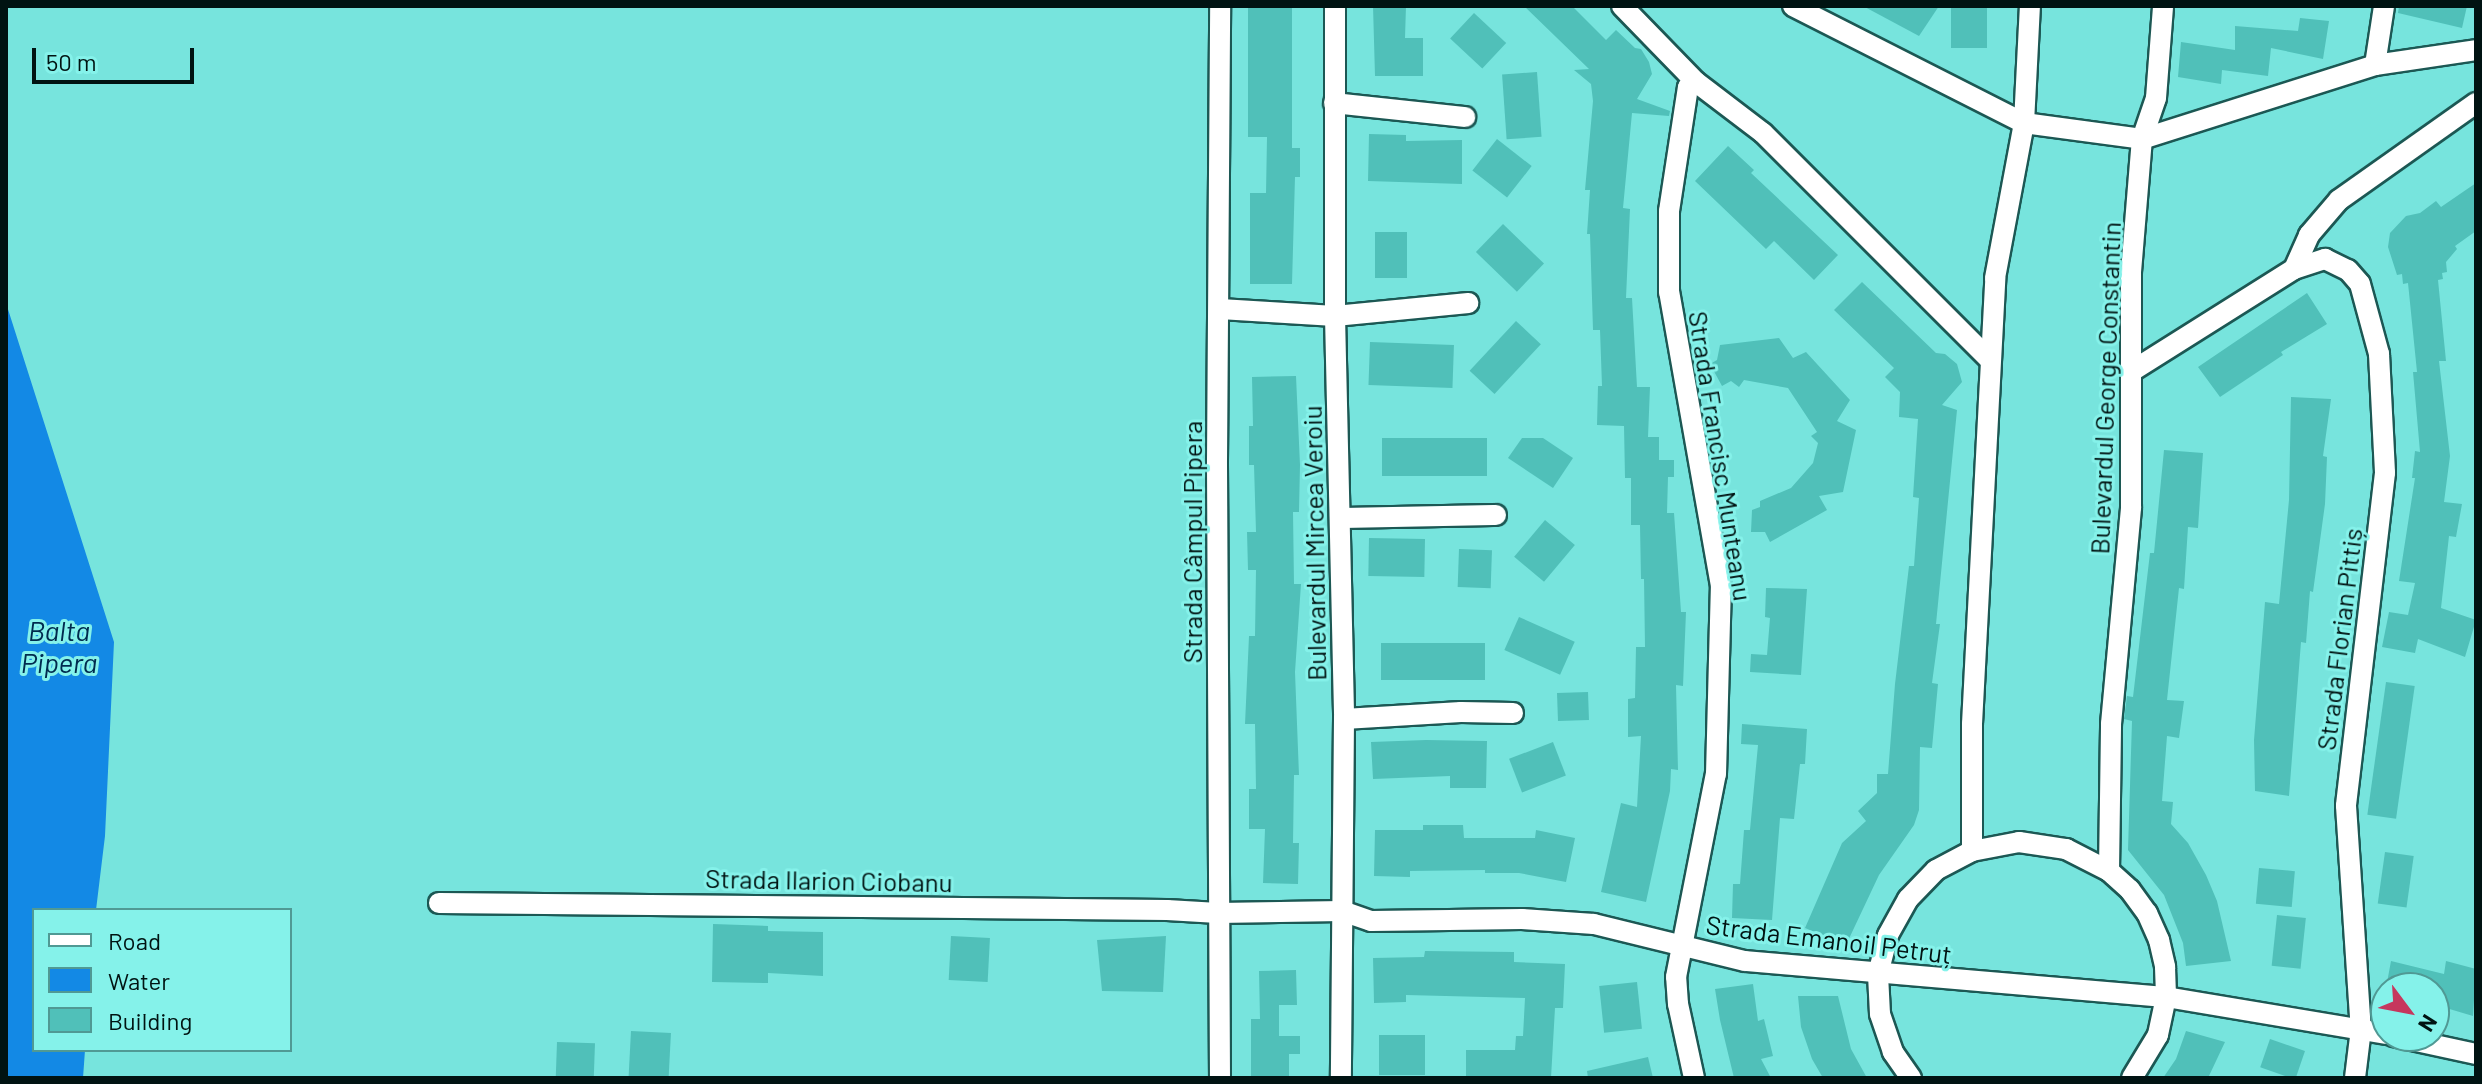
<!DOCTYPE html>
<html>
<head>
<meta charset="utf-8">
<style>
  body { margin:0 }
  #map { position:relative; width:2482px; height:1084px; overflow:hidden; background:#77e4dd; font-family:Barlow,sans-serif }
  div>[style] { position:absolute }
  .water>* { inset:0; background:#1389e5 }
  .building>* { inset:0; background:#50c0b9; transform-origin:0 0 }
  .roads { filter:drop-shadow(2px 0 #1c5854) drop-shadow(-2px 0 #1c5854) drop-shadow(0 2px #1c5854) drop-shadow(0 -2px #1c5854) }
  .minor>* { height:20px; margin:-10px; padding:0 10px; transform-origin:10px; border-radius:10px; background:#fff }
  span { translate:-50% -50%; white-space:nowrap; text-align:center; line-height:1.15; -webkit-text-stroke:6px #85f2ea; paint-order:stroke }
  .street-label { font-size:26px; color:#001312 }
  .water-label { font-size:28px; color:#002a4e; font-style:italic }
  .frame { position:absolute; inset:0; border:8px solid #001312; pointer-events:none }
  .legend { position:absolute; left:32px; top:908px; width:260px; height:144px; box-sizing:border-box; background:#85f2ea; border:2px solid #509994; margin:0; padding:10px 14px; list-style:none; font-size:24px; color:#001312 }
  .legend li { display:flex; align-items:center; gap:16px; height:40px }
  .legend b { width:40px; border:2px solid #509994 }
  .north { position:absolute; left:2370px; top:972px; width:80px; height:80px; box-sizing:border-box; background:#85f2ea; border:2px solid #509994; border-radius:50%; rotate:122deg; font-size:22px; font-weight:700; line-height:32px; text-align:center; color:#001312 }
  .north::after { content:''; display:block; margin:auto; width:28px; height:36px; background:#c6375d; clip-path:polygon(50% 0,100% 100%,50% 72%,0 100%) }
  .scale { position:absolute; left:32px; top:48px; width:162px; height:36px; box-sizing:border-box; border:4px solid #001312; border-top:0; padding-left:10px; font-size:24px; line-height:28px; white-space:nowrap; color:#001312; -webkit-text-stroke:6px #85f2ea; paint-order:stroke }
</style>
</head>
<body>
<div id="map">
  <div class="water">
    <i style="clip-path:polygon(6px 303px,114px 642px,105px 836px,96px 910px,34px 910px,34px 1050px,85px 1050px,83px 1078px,6px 1078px)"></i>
  </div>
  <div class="building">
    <i style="clip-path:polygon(1248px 6px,1292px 6px,1292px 148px,1300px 148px,1300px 177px,1295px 177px,1292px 284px,1250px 284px,1250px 193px,1266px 193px,1267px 137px,1248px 137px)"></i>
    <i style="clip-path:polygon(1373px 6px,1406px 6px,1405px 38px,1423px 38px,1423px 76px,1375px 76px)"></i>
    <i style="clip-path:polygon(1524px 6px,1572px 6px,1606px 40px,1616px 30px,1635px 48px,1641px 49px,1649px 62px,1652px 74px,1637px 99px,1670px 111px,1669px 116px,1632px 113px,1623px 208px,1630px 209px,1626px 298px,1632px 298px,1637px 387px,1650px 387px,1648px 437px,1659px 437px,1659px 460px,1674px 460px,1674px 477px,1668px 477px,1667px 513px,1674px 513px,1681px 612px,1686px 612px,1683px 686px,1676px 685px,1678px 770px,1671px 769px,1670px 791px,1646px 902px,1601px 892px,1621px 803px,1637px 807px,1641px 736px,1628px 737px,1628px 699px,1635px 698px,1636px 647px,1645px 647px,1644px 579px,1641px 579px,1640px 525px,1631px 525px,1631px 478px,1625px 478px,1624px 426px,1597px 425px,1598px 386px,1602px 386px,1600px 330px,1593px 330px,1590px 234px,1587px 234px,1590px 190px,1585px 190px,1593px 101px,1591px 84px,1574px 70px,1589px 69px)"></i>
    <i style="clip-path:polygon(1863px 6px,1939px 6px,1919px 36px)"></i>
    <i style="left:1951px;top:6px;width:36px;height:42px"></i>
    <i style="clip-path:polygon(2399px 6px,2467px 6px,2462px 28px,2398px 13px)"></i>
    <i style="left:1474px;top:13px;width:44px;height:35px;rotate:43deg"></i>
    <i style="clip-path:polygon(2300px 18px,2329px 21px,2323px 59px,2271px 48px,2268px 76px,2222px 70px,2221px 84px,2178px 77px,2181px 42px,2235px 50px,2235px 26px,2298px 31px)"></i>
    <i style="left:1537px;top:72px;width:65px;height:35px;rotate:86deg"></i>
    <i style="clip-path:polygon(1369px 134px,1406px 135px,1406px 141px,1462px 140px,1462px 184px,1368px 181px)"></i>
    <i style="left:1497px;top:139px;width:44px;height:40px;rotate:38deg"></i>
    <i style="clip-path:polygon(1728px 146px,1754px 170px,1751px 173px,1838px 255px,1814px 280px,1774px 241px,1766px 249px,1695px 181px)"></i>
    <i style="clip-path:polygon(2476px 183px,2476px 231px,2455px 246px,2457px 249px,2446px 262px,2447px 272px,2442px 273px,2443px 279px,2438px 280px,2446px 361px,2439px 361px,2450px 456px,2444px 502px,2462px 504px,2456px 537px,2449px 536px,2441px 608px,2476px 620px,2465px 657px,2418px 639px,2415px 653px,2382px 647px,2389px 612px,2408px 615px,2415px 583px,2399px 581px,2415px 478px,2412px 478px,2415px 451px,2420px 452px,2413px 372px,2417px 372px,2408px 283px,2403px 284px,2402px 274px,2397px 275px,2388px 247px,2390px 233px,2406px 216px,2420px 213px,2436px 201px,2441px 207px)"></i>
    <i style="left:1503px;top:224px;width:57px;height:39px;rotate:44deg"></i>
    <i style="left:1375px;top:232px;width:32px;height:46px"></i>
    <i style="clip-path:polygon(1862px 282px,1936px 353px,1945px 354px,1957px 364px,1962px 382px,1942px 405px,1957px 410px,1936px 624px,1940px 624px,1932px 683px,1938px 684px,1932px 748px,1920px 747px,1919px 810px,1914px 825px,1879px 875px,1846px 945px,1805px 928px,1842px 843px,1866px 821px,1858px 811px,1877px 793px,1877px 774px,1888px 774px,1895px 684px,1909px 566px,1914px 566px,1919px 498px,1913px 497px,1918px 419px,1899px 417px,1900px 392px,1885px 377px,1894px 368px,1834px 310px)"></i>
    <i style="clip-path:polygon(2307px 293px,2327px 324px,2281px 352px,2283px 355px,2220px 397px,2198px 367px)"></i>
    <i style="left:1516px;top:321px;width:34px;height:68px;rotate:43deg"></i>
    <i style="clip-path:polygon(1779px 338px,1793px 358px,1806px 352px,1850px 400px,1837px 421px,1856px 430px,1843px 492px,1819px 496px,1827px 510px,1770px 542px,1765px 532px,1751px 532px,1752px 510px,1760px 507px,1760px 501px,1791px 488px,1813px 463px,1818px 443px,1811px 436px,1817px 432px,1788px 388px,1744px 380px,1739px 387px,1731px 381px,1722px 386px,1710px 364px,1717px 360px,1720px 345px)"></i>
    <i style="left:1370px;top:342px;width:84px;height:43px;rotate:2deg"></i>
    <i style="clip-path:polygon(1296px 376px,1300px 465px,1299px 512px,1293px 512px,1294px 584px,1301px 584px,1295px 672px,1299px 775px,1294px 775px,1293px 843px,1299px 843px,1298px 884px,1263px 883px,1265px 829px,1249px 829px,1249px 789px,1256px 789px,1255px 724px,1245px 724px,1249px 636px,1255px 636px,1256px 570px,1248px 570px,1247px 532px,1256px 532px,1254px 465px,1249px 465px,1249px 426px,1253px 426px,1252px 377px)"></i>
    <i style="clip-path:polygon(2291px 397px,2331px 399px,2323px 456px,2327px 457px,2325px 504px,2313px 592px,2310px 591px,2306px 643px,2301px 642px,2289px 796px,2255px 791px,2254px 740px,2265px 602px,2279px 604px,2289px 500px)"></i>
    <i style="left:1487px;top:438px;width:38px;height:105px;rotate:90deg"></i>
    <i style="clip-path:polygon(1522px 438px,1543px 438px,1573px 458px,1553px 488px,1508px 458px)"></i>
    <i style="clip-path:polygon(2164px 450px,2203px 453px,2198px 528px,2188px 527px,2184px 589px,2179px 588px,2167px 700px,2184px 701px,2179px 738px,2167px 736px,2162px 801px,2173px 802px,2171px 824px,2188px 843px,2206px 875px,2217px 901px,2231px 961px,2186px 966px,2183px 943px,2164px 895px,2128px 850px,2132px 721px,2124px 719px,2127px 696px,2133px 697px,2150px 553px,2154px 553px)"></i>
    <i style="left:1545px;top:520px;width:39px;height:48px;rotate:40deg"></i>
    <i style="left:1369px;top:538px;width:56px;height:38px;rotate:1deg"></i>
    <i style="left:1459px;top:549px;width:33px;height:38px;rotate:2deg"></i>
    <i style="clip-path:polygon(1766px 588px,1807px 589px,1801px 675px,1750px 672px,1751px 654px,1767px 655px,1770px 618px,1765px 617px)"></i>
    <i style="left:1519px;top:617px;width:61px;height:36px;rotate:24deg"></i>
    <i style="left:1381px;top:643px;width:104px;height:37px"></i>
    <i style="left:2386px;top:682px;width:29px;height:134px;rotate:8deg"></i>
    <i style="left:1588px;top:692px;width:28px;height:31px;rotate:88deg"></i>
    <i style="clip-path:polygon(1742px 724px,1807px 729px,1805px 764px,1800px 764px,1794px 819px,1780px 818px,1772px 920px,1732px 918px,1733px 884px,1740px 884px,1744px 830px,1750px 830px,1758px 745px,1741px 744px)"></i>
    <i style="clip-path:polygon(1426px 740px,1487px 741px,1486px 788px,1450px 788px,1450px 776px,1373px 779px,1371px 742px)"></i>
    <i style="left:1553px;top:742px;width:36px;height:47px;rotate:69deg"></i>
    <i style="clip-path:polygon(1423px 825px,1463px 825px,1464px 838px,1535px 838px,1536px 830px,1575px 838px,1566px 882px,1519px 873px,1485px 873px,1485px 870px,1410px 871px,1410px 877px,1374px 876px,1375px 830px,1423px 830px)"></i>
    <i style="left:2385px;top:852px;width:29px;height:52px;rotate:8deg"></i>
    <i style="left:2259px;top:868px;width:36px;height:36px;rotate:5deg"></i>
    <i style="left:2277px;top:915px;width:29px;height:51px;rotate:6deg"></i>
    <i style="clip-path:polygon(713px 924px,768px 926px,768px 931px,823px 932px,823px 976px,768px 973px,768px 983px,712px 982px)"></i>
    <i style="left:951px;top:936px;width:39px;height:44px;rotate:3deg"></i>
    <i style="clip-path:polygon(1166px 936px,1163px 992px,1102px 991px,1097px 940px)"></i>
    <i style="clip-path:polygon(1425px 951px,1514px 952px,1514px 962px,1565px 964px,1563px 1008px,1555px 1008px,1551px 1078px,1466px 1078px,1466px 1050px,1515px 1050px,1516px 1036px,1523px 1036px,1525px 998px,1406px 995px,1406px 1002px,1374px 1003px,1373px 958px,1424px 957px)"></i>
    <i style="clip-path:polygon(2391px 961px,2444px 974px,2446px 961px,2476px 969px,2473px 1016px,2436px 1005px,2440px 988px,2386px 988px)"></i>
    <i style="clip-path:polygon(1296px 970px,1297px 1005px,1279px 1005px,1279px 1036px,1300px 1036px,1300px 1054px,1289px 1054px,1289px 1078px,1251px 1078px,1251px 1019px,1260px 1019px,1259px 971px)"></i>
    <i style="left:1637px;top:982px;width:47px;height:38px;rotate:84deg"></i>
    <i style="clip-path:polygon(1753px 984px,1758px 1021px,1764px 1019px,1773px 1056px,1761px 1059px,1771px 1078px,1734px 1078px,1720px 1020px,1715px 989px)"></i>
    <i style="clip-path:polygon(1798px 996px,1838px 996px,1851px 1049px,1867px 1078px,1823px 1078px,1812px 1059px,1801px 1027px)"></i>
    <i style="left:631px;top:1031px;width:40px;height:45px;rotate:3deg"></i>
    <i style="clip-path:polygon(2186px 1031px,2225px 1042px,2208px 1078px,2163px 1078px,2176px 1059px)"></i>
    <i style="left:1379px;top:1035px;width:46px;height:40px"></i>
    <i style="left:2270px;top:1039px;width:37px;height:30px;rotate:19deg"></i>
    <i style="left:557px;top:1042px;width:38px;height:36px;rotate:2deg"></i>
    <i style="clip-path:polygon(1648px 1057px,1653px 1078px,1588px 1078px,1587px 1071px)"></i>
  </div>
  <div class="roads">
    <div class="minor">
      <i style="left:1335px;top:6px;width:310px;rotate:90deg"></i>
      <i style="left:1335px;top:316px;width:403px;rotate:88.7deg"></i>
      <i style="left:1344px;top:719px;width:359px;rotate:90.5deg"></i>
      <i style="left:1622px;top:6px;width:106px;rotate:45.8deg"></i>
      <i style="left:1696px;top:82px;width:84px;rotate:37.3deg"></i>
      <i style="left:1763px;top:133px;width:320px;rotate:45deg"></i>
      <i style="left:1793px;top:6px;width:259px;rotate:26.9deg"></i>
      <i style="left:2024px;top:123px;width:119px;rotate:7.7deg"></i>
      <i style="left:2142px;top:139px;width:244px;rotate:-17.6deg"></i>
      <i style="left:2375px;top:65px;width:102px;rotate:-8.4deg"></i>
      <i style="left:2375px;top:65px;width:60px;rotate:-81.3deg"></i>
      <i style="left:1334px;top:103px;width:132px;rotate:6.1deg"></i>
      <i style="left:2294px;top:269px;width:33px;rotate:-18deg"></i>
      <i style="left:2325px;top:259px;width:25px;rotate:26deg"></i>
      <i style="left:2348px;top:270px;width:18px;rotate:49deg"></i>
      <i style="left:2360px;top:284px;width:73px;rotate:74.8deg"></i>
      <i style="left:2379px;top:354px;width:119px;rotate:87.1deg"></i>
      <i style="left:2385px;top:473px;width:335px;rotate:96.7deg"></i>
      <i style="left:2346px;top:806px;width:224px;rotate:86.2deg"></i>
      <i style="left:2361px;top:1029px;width:49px;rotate:97deg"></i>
      <i style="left:1220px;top:309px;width:115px;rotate:3.5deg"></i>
      <i style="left:1335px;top:316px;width:134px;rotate:-5.6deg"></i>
      <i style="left:2132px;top:371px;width:191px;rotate:-32.2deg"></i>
      <i style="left:2294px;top:269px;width:37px;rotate:-66deg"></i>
      <i style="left:2309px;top:235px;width:46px;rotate:-49.4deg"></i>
      <i style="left:2339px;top:200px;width:168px;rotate:-35.3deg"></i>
      <i style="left:1340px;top:518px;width:156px;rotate:-1.1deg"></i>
      <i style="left:1344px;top:719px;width:117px;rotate:-3.4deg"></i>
      <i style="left:1461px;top:712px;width:52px;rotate:1.1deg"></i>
      <i style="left:1972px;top:851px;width:127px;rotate:-90deg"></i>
      <i style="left:1972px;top:724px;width:447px;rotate:-87deg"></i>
      <i style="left:1995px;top:278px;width:158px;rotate:-79.4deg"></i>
      <i style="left:2024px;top:123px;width:117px;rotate:-87.1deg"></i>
      <i style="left:2109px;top:871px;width:147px;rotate:-89.2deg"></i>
      <i style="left:2111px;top:724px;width:218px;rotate:-84.7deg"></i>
      <i style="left:2131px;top:507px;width:235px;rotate:-90deg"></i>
      <i style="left:2131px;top:272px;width:133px;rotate:-85.3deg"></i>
      <i style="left:2142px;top:139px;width:43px;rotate:-71.1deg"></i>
      <i style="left:2156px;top:98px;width:92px;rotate:-85.6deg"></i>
      <i style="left:439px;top:903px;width:728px;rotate:0.55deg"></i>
      <i style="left:1167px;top:910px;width:51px;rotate:3.4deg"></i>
      <i style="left:1218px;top:913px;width:124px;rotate:-0.9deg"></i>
      <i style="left:1342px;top:911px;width:31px;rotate:19deg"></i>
      <i style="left:1371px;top:921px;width:151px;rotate:-0.8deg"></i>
      <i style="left:1522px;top:919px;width:72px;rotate:4deg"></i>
      <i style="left:1594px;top:924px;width:155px;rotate:13.8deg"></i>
      <i style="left:1745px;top:961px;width:423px;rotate:4.9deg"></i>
      <i style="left:2166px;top:997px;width:223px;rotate:9.5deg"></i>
      <i style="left:2393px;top:1036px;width:85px;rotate:12.2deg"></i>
      <i style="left:1220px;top:1078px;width:618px;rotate:-90.28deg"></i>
      <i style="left:1217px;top:460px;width:454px;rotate:-89.6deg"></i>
      <i style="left:1694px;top:1078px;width:76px;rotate:-102.2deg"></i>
      <i style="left:1678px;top:1004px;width:27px;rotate:-94deg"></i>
      <i style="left:1676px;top:977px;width:207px;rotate:-78.9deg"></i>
      <i style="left:1716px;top:774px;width:188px;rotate:-88.5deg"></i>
      <i style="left:1721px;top:586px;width:299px;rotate:-100deg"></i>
      <i style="left:1669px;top:292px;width:81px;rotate:-90deg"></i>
      <i style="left:1669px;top:211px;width:125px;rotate:-81.3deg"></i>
      <i style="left:1688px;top:87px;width:9px;rotate:-32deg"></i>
      <i style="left:1911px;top:1078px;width:32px;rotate:-125deg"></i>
      <i style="left:1893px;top:1052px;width:40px;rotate:-108.9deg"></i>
      <i style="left:1880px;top:1014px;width:40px;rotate:-92.9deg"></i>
      <i style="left:1878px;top:974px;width:40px;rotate:-75.6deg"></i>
      <i style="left:1888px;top:935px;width:41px;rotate:-60.9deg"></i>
      <i style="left:1908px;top:899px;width:40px;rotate:-46deg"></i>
      <i style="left:1936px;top:870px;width:41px;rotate:-27.8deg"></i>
      <i style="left:1972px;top:851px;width:48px;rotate:-10.8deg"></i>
      <i style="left:2019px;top:842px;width:48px;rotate:8.5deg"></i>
      <i style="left:2066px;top:849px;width:48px;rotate:27.1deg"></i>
      <i style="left:2109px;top:871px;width:28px;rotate:42deg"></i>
      <i style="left:2130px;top:890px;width:29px;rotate:54deg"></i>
      <i style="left:2147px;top:913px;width:30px;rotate:66deg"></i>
      <i style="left:2159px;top:940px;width:28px;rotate:77deg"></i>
      <i style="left:2165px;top:967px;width:30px;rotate:88deg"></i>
      <i style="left:2166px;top:997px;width:39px;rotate:102deg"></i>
      <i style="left:2158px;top:1035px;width:50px;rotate:121.2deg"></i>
    </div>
  </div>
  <div class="street-label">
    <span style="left:2105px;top:388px;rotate:-88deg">Bulevardul George Constantin</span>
    <span style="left:1721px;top:456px;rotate:81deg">Strada Francisc Munteanu</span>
    <span style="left:1192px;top:542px;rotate:-90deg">Strada Câmpul Pipera</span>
    <span style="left:1314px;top:543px;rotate:-91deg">Bulevardul Mircea Veroiu</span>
    <span style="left:2339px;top:639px;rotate:-83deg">Strada Florian Pittiș</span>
    <span style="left:829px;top:880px;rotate:1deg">Strada Ilarion Ciobanu</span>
    <span style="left:1829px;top:939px;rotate:7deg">Strada Emanoil Petruț</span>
  </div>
  <div class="water-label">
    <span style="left:59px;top:646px">Balta<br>Pipera</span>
  </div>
  <div class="frame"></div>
  <ul class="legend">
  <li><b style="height:10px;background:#fff"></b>Road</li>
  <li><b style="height:22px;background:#1389e5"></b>Water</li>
  <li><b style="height:22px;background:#50c0b9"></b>Building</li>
  </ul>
  <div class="north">N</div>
  <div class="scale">50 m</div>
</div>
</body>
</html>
